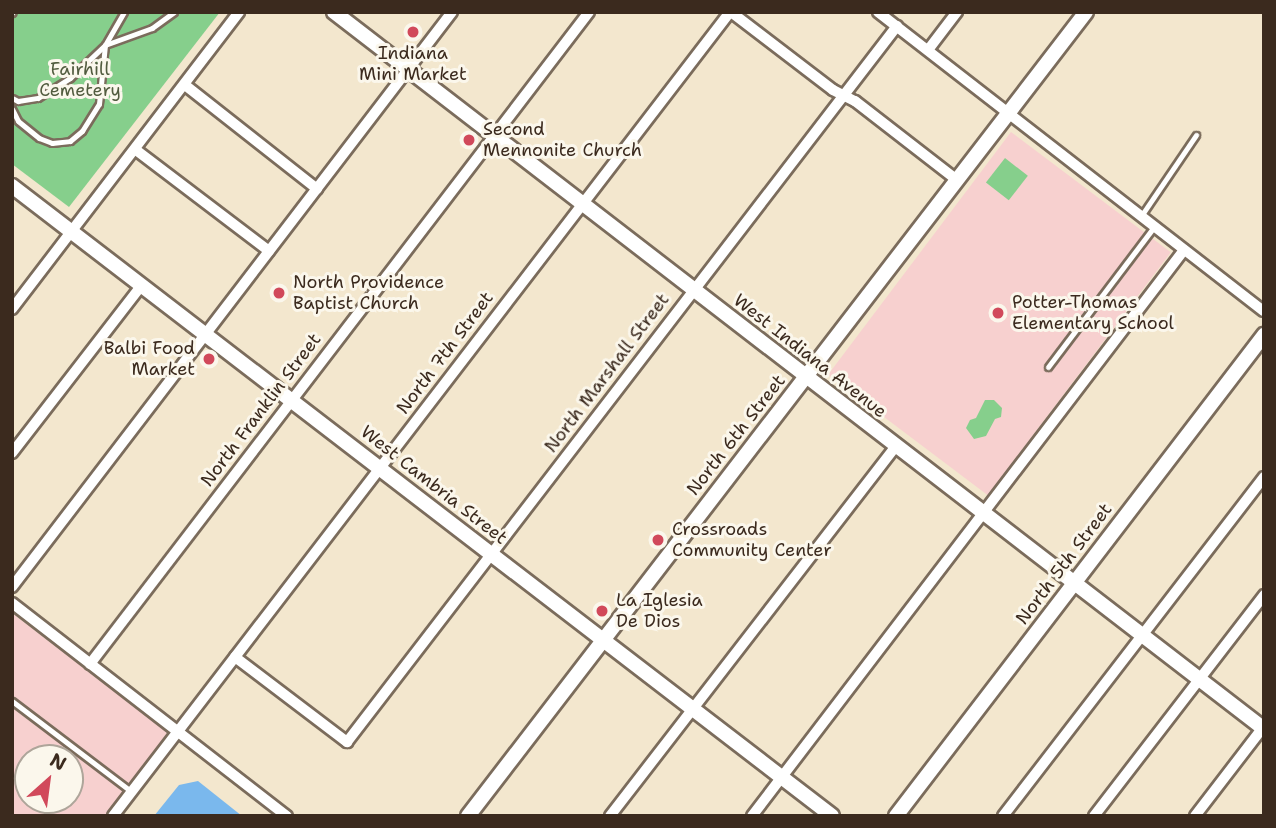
<!DOCTYPE html>
<html>
<head>
<meta charset="utf-8">
<style>
  body { margin:0 }
  #map { position:relative; width:1276px; height:828px; overflow:hidden; background:#f3e7ce; font-family:"Shantell Sans",sans-serif }
  div>[style] { position:absolute }
  .built>* { inset:0; background:#f7d0cf; transform-origin:0 0 }
  .green>* { inset:0; background:#86cf8c; transform-origin:0 0 }
  .water>* { inset:0; background:#7ab8ed }
  .roads { filter:drop-shadow(2px 0 #7b6c5c) drop-shadow(-2px 0 #7b6c5c) drop-shadow(0 2px #7b6c5c) drop-shadow(0 -2px #7b6c5c) }
  .service>* { height:5px; margin:-2.5px; padding:0 2.5px; transform-origin:2.5px; border-radius:2.5px; background:#fff }
  .minor>* { height:10px; margin:-5px; padding:0 5px; transform-origin:5px; border-radius:5px; background:#fff }
  .tertiary>* { height:14px; margin:-7px; padding:0 7px; transform-origin:7px; border-radius:7px; background:#fff }
  .dots>* { width:19px; height:19px; translate:-50% -50%; box-sizing:border-box; border:4px solid #fbf7ec; border-radius:50% }
  span { translate:-50% -50%; white-space:nowrap; text-align:center; line-height:1.15; -webkit-text-stroke:6px #fbf7ec; paint-order:stroke }
  .poi-label { font-size:18px; color:#3b2a1e }
  .left { translate:0 -50%; text-align:left }
  .right { translate:-100% -50%; text-align:right }
  .park-label { font-size:18px; color:#525c3f }
  .street-label { font-size:18px; color:#3b2a1e }
  .frame { position:absolute; inset:0; border:14px solid #3b2a1e; pointer-events:none }
  .north { position:absolute; left:14px; top:744px; width:70px; height:70px; box-sizing:border-box; background:#fbf7ec; border:2px solid #aea59a; border-radius:50%; rotate:28deg; font-size:19px; font-weight:700; line-height:28px; text-align:center; color:#3b2a1e }
  .north::after { content:''; display:block; margin:auto; width:24px; height:32px; background:#d1495b; clip-path:polygon(50% 0,100% 100%,50% 72%,0 100%) }
</style>
</head>
<body>
<div id="map">
  <div class="built">
    <i style="left:1011px;top:132px;width:200px;height:304px;rotate:37deg"></i>
    <i style="clip-path:polygon(evenodd,12px 613px,170px 734px,107px 816px,12px 816px,12px 613px,28px 758px,70px 758px,70px 800px,28px 800px,28px 758px)"></i>
  </div>
  <div class="green">
    <i style="clip-path:polygon(12px 12px,220px 12px,69px 207px,12px 164px)"></i>
    <i style="left:1005px;top:158px;width:29px;height:31px;rotate:38deg"></i>
    <i style="clip-path:polygon(985px 400px,994px 400px,1002px 408px,1001px 417px,995px 419px,986px 436px,974px 439px,966px 428px,970px 420px,976px 418px)"></i>
  </div>
  <div class="water">
    <i style="clip-path:polygon(198px 781px,242px 816px,154px 816px,179px 785px)"></i>
  </div>
  <div class="roads">
    <div class="service">
      <i style="left:12px;top:13px;width:1px;rotate:-45deg"></i>
      <i style="left:12px;top:98px;width:7px;rotate:27deg"></i>
      <i style="left:18px;top:101px;width:20px;rotate:-9deg"></i>
      <i style="left:38px;top:98px;width:38px;rotate:-32deg"></i>
      <i style="left:70px;top:78px;width:48px;rotate:-43.3deg"></i>
      <i style="left:105px;top:45px;width:38px;rotate:-60deg"></i>
      <i style="left:12px;top:109px;width:13px;rotate:63deg"></i>
      <i style="left:18px;top:121px;width:27px;rotate:39deg"></i>
      <i style="left:39px;top:138px;width:14px;rotate:21deg"></i>
      <i style="left:52px;top:143px;width:18px;rotate:-6deg"></i>
      <i style="left:70px;top:141px;width:16px;rotate:-40deg"></i>
      <i style="left:82px;top:131px;width:32px;rotate:-58deg"></i>
      <i style="left:99px;top:104px;width:59px;rotate:-84.2deg"></i>
      <i style="left:105px;top:45px;width:50px;rotate:-19.9deg"></i>
      <i style="left:152px;top:28px;width:27px;rotate:-36deg"></i>
      <i style="left:1141px;top:216px;width:98px;rotate:-55.8deg"></i>
      <i style="left:1048px;top:367px;width:176px;rotate:-52.9deg"></i>
      <i style="left:12px;top:701px;width:151px;rotate:37.2deg"></i>
    </div>
    <div class="minor">
      <i style="left:731px;top:12px;width:128px;rotate:37.4deg"></i>
      <i style="left:833px;top:90px;width:25px;rotate:27deg"></i>
      <i style="left:855px;top:101px;width:129px;rotate:37.8deg"></i>
      <i style="left:878px;top:12px;width:488px;rotate:37.8deg"></i>
      <i style="left:928px;top:50px;width:48px;rotate:-52.7deg"></i>
      <i style="left:185px;top:85px;width:168px;rotate:38.2deg"></i>
      <i style="left:136px;top:150px;width:167px;rotate:37.2deg"></i>
      <i style="left:12px;top:309px;width:374px;rotate:-52.6deg"></i>
      <i style="left:12px;top:453px;width:212px;rotate:-52.3deg"></i>
      <i style="left:12px;top:587px;width:724px;rotate:-52.58deg"></i>
      <i style="left:12px;top:603px;width:348px;rotate:37.8deg"></i>
      <i style="left:235px;top:657px;width:141px;rotate:37.2deg"></i>
      <i style="left:347px;top:742px;width:903px;rotate:-52.47deg"></i>
      <i style="left:90px;top:664px;width:821px;rotate:-52.57deg"></i>
      <i style="left:113px;top:816px;width:1013px;rotate:-52.5deg"></i>
      <i style="left:610px;top:816px;width:468px;rotate:-52.3deg"></i>
      <i style="left:752px;top:816px;width:712px;rotate:-52.65deg"></i>
      <i style="left:1003px;top:816px;width:428px;rotate:-52.4deg"></i>
      <i style="left:1094px;top:816px;width:279px;rotate:-52.4deg"></i>
      <i style="left:1195px;top:816px;width:113px;rotate:-52.5deg"></i>
    </div>
    <div class="tertiary">
      <i style="left:334px;top:12px;width:1174px;rotate:37.63deg"></i>
      <i style="left:12px;top:186px;width:1034px;rotate:37.53deg"></i>
      <i style="left:468px;top:816px;width:1014px;rotate:-52.45deg"></i>
      <i style="left:896px;top:816px;width:606px;rotate:-52.58deg"></i>
    </div>
  </div>
  <div class="dots">
    <i style="left:413px;top:32px;background:#d1495b"></i>
    <i style="left:469px;top:140px;background:#d1495b"></i>
    <i style="left:279px;top:293px;background:#d1495b"></i>
    <i style="left:998px;top:313px;background:#d1495b"></i>
    <i style="left:209px;top:359px;background:#d1495b"></i>
    <i style="left:658px;top:540px;background:#d1495b"></i>
    <i style="left:602px;top:611px;background:#d1495b"></i>
  </div>
  <div class="poi-label">
    <span style="left:413px;top:64px">Indiana<br>Mini Market</span>
    <span class="left" style="left:483px;top:140px">Second<br>Mennonite Church</span>
    <span class="left" style="left:293px;top:293px">North Providence<br>Baptist Church</span>
    <span class="left" style="left:1012px;top:313px">Potter-Thomas<br>Elementary School</span>
    <span class="right" style="left:195px;top:359px">Balbi Food<br>Market</span>
    <span class="left" style="left:672px;top:540px">Crossroads<br>Community Center</span>
    <span class="left" style="left:616px;top:611px">La Iglesia<br>De Dios</span>
  </div>
  <div class="park-label">
    <span style="left:80px;top:80px">Fairhill<br>Cemetery</span>
  </div>
  <div class="street-label">
    <span style="left:445px;top:353px;rotate:-53deg">North 7th Street</span>
    <span style="left:810px;top:356px;rotate:38deg">West Indiana Avenue</span>
    <span style="left:607px;top:373px;rotate:-53deg">North Marshall Street</span>
    <span style="left:261px;top:410px;rotate:-53deg">North Franklin Street</span>
    <span style="left:736px;top:435px;rotate:-52deg">North 6th Street</span>
    <span style="left:434px;top:485px;rotate:38deg">West Cambria Street</span>
    <span style="left:1064px;top:564px;rotate:-53deg">North 5th Street</span>
  </div>
  <div class="frame"></div>
  <div class="north">N</div>
</div>
</body>
</html>
